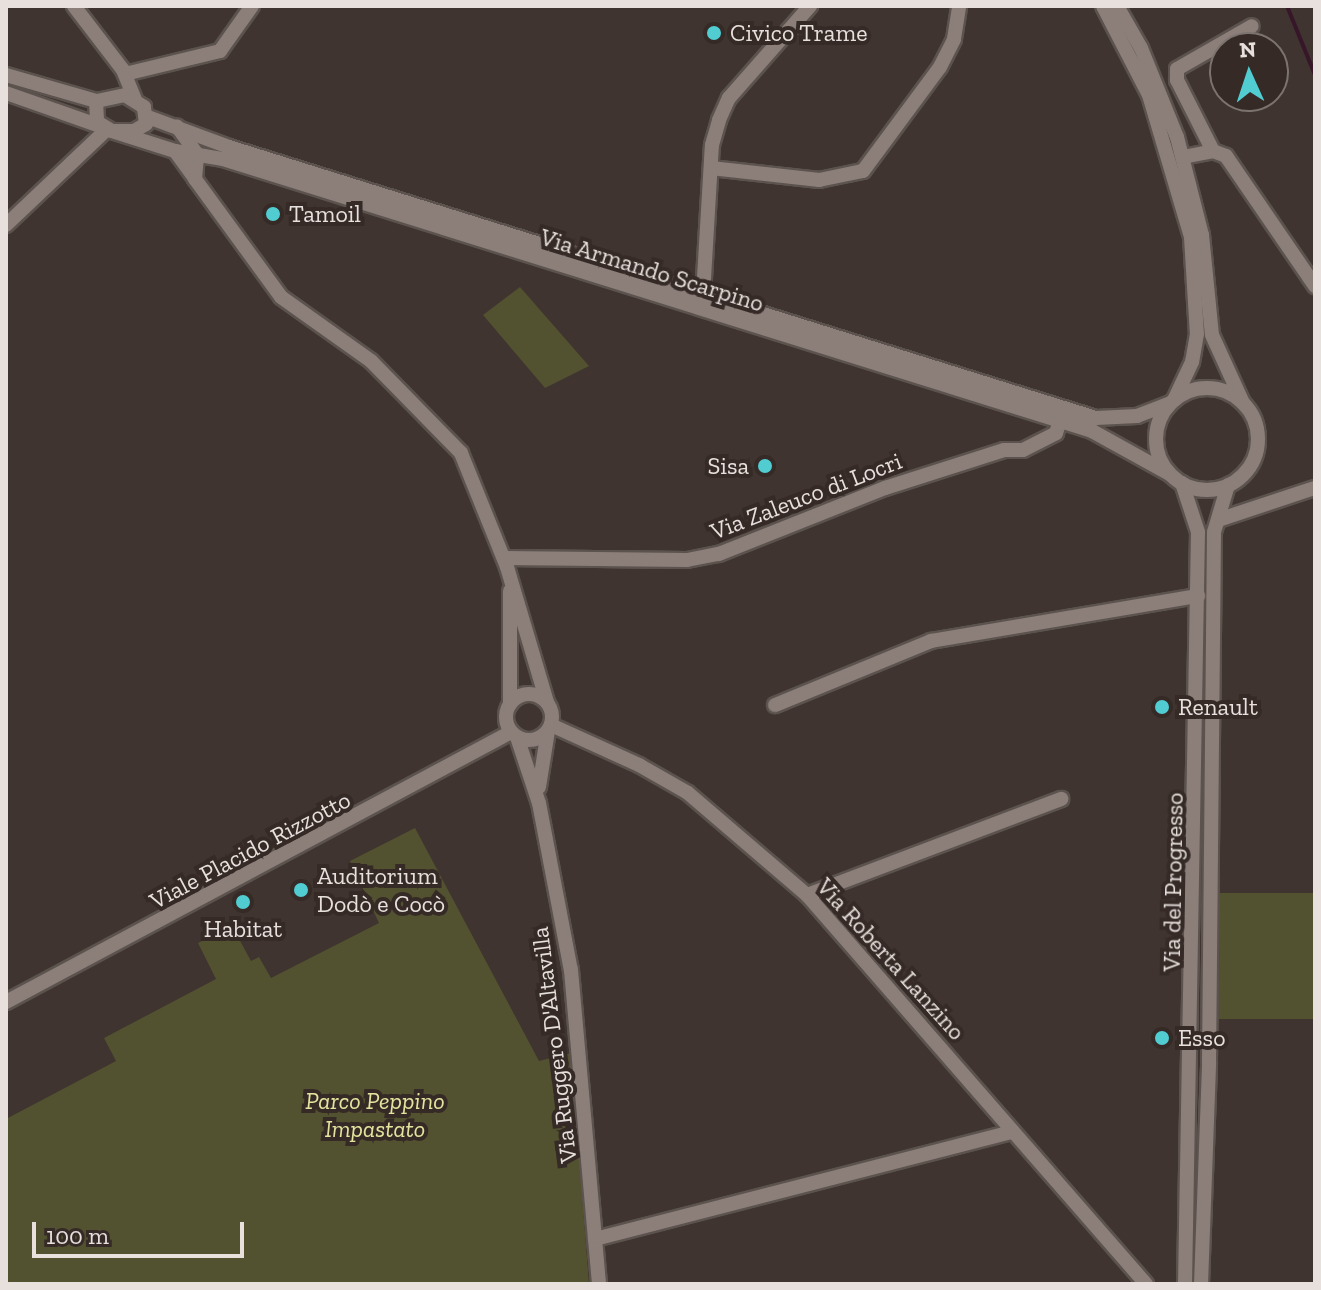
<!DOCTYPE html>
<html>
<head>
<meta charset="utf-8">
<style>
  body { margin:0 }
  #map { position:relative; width:1321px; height:1290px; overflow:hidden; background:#3f342f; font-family:"Zilla Slab",serif }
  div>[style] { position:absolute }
  .green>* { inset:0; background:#525130; transform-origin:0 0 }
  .stream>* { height:4px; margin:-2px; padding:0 2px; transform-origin:2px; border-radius:2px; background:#37162a }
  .roads { filter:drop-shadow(2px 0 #5c534e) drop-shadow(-2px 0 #5c534e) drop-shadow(0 2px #5c534e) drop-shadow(0 -2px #5c534e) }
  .minor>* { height:14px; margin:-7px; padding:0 7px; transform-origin:7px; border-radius:7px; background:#8c7f7a }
  .minor>.ring { margin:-7px; padding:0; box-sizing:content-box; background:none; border:14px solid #8c7f7a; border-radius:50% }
  .dots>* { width:22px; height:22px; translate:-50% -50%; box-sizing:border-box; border:4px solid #352a26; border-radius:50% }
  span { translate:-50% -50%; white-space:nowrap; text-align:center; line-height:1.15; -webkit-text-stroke:8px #352a26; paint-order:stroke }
  .poi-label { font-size:24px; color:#e7e0dd }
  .left { translate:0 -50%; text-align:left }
  .right { translate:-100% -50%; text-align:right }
  .street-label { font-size:24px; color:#e7e0dd }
  .park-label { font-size:24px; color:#e5e49e; font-style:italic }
  .frame { position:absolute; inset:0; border:8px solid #e7e0dd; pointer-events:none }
  .north { position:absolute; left:1209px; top:32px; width:80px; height:80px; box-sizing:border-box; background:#352a26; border:2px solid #7c736f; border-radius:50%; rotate:357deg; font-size:22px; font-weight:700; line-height:32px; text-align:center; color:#e7e0dd }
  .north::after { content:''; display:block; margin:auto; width:28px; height:36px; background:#51ccd1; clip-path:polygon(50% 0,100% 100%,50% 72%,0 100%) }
  .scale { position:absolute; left:32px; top:1222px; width:212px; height:36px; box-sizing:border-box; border:4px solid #e7e0dd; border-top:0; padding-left:10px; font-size:24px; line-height:28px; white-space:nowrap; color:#e7e0dd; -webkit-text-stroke:6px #352a26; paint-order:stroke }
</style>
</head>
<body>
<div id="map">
  <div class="green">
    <i style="clip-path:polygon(520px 287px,589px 366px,545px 388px,483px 315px)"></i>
    <i style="clip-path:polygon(415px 828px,539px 1061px,571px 1053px,589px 1284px,6px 1284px,6px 1119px,116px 1061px,104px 1038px,216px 979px,198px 943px,232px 926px,251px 961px,259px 957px,271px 978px,379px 923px,350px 861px)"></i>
    <i style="left:1315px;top:893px;width:126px;height:96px;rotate:90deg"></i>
  </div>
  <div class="stream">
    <i style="left:1287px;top:6px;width:74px;rotate:67.9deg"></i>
  </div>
  <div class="roads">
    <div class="minor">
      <i style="left:74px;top:6px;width:81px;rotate:52.6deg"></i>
      <i style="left:123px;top:70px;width:31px;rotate:68deg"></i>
      <i style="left:1103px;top:6px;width:100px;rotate:62.7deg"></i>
      <i style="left:1149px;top:95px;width:148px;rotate:73.5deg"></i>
      <i style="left:1191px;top:237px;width:97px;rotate:86.5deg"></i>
      <i style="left:1197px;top:334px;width:28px;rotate:100deg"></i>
      <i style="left:1192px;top:362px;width:42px;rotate:115.3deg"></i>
      <i style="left:1117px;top:6px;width:48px;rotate:60.3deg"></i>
      <i style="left:1141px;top:48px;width:96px;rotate:68deg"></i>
      <i style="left:1177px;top:137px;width:101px;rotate:75.7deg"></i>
      <i style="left:1202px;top:235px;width:100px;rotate:84.3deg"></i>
      <i style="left:1212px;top:335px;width:75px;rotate:65.5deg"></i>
      <i style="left:125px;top:74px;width:98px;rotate:-13.6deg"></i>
      <i style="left:220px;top:51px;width:55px;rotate:-54.6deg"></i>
      <i style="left:6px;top:75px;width:94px;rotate:16.1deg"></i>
      <i style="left:6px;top:93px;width:100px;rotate:19.3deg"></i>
      <i style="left:148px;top:117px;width:86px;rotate:20.3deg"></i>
      <i style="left:229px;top:147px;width:908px;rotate:17.36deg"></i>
      <i style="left:1096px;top:418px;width:41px;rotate:-2.8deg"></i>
      <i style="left:1137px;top:416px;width:36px;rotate:-21deg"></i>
      <i style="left:112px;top:131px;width:22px"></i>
      <i style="left:134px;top:131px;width:14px;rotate:-30deg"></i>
      <i style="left:146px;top:124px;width:17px;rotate:-97deg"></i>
      <i style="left:144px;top:107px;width:22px;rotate:-148deg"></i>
      <i style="left:125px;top:95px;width:30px;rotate:168deg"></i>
      <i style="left:96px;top:101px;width:21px;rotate:87deg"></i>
      <i style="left:97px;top:122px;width:17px;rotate:31deg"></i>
      <i style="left:112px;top:131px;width:66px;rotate:17.6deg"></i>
      <i style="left:175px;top:151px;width:49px;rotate:9.5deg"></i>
      <i style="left:223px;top:159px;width:911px;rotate:17.38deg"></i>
      <i style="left:1092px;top:431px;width:89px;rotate:28.9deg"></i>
      <i style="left:175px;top:151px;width:34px;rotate:54deg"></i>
      <i style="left:195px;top:179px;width:25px;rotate:-85deg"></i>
      <i style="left:197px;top:154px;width:34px;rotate:-126deg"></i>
      <i style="left:1213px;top:151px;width:80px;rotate:-116.9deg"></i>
      <i style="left:1177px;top:80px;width:11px;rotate:-90deg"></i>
      <i style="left:1177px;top:69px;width:86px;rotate:-29.8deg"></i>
      <i style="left:1183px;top:157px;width:31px;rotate:-11deg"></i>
      <i style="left:1213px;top:151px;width:14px;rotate:21deg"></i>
      <i style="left:1226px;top:156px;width:158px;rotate:55.6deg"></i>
      <i style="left:711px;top:168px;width:109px;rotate:6.3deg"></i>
      <i style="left:819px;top:180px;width:45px;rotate:-11.6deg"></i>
      <i style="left:863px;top:171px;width:129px;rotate:-53.5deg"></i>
      <i style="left:940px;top:67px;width:31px;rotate:-63deg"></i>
      <i style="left:954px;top:39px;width:33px;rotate:-81deg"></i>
      <i style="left:195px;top:179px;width:146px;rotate:53.9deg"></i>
      <i style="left:281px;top:297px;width:110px;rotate:35.4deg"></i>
      <i style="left:371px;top:361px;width:129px;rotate:45.6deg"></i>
      <i style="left:461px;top:453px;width:123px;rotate:68deg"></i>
      <i style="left:507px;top:567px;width:141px;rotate:73.5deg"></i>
      <i style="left:6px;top:225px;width:139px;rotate:-43.5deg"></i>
      <i style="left:703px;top:295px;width:150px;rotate:-86.6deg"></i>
      <i style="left:712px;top:145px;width:26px;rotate:-74deg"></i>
      <i style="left:719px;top:120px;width:24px;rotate:-66deg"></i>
      <i style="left:729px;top:98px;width:123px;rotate:-48.6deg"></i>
      <i class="ring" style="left:1156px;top:388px;width:88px;height:88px"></i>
      <i style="left:1182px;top:483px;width:52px;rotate:71.9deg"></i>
      <i style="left:1198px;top:532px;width:752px;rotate:90.99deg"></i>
      <i style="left:1218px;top:520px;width:102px;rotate:-18.3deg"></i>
      <i style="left:504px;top:558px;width:183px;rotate:0.6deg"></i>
      <i style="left:687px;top:560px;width:33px;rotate:-11deg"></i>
      <i style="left:719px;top:554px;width:179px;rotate:-21.7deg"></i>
      <i style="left:885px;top:488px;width:125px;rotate:-17.7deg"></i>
      <i style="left:1004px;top:450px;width:19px"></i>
      <i style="left:1023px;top:450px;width:37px;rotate:-27deg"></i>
      <i style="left:1056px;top:433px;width:13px;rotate:-72deg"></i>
      <i class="ring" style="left:506px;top:694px;width:32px;height:32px"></i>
      <i style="left:510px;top:704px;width:113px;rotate:-90deg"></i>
      <i style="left:775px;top:705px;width:169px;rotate:-22.3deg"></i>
      <i style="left:931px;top:641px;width:271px;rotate:-9.6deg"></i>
      <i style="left:551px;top:725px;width:97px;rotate:24.4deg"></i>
      <i style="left:639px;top:765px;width:56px;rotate:29.7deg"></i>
      <i style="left:688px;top:793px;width:157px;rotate:40.6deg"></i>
      <i style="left:807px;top:895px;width:516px;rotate:48.93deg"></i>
      <i style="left:517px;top:737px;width:70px;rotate:71.6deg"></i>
      <i style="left:539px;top:803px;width:170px;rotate:79.2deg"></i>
      <i style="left:571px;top:970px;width:315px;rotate:84.9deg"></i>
      <i style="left:539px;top:787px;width:57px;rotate:-80.9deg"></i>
      <i style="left:807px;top:895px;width:272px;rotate:-20.7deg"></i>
      <i style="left:6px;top:1002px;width:573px;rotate:-28.13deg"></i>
      <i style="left:595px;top:1239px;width:431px;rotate:-14.4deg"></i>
      <i style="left:1201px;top:1284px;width:222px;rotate:-87.9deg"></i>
      <i style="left:1209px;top:1062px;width:530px;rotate:-89.46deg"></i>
      <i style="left:1214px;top:532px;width:49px;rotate:-73.4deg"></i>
    </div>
  </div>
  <div class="dots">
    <i style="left:714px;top:33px;background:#51ccd1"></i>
    <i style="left:273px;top:214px;background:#51ccd1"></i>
    <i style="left:765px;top:466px;background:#51ccd1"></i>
    <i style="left:1162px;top:707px;background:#51ccd1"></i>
    <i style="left:301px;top:890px;background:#51ccd1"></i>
    <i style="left:243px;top:902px;background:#51ccd1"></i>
    <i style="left:1162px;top:1038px;background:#51ccd1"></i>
  </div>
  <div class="poi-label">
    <span class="left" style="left:730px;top:33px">Civico Trame</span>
    <span class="left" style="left:289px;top:214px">Tamoil</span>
    <span class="right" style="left:749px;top:466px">Sisa</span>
    <span class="left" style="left:1178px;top:707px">Renault</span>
    <span class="left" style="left:317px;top:890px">Auditorium<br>Dodò e Cocò</span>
    <span style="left:243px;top:929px">Habitat</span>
    <span class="left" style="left:1178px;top:1038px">Esso</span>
  </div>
  <div class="street-label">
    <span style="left:652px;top:270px;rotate:17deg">Via Armando Scarpino</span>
    <span style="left:806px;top:496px;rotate:-21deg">Via Zaleuco di Locri</span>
    <span style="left:250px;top:850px;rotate:-28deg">Viale Placido Rizzotto</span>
    <span style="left:1173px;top:882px;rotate:-89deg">Via del Progresso</span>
    <span style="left:891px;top:959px;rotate:48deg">Via Roberta Lanzino</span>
    <span style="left:554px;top:1045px;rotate:-97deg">Via Ruggero D'Altavilla</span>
  </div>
  <div class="park-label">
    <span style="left:375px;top:1115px">Parco Peppino<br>Impastato</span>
  </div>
  <div class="frame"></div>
  <div class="north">N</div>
  <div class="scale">100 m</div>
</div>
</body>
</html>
